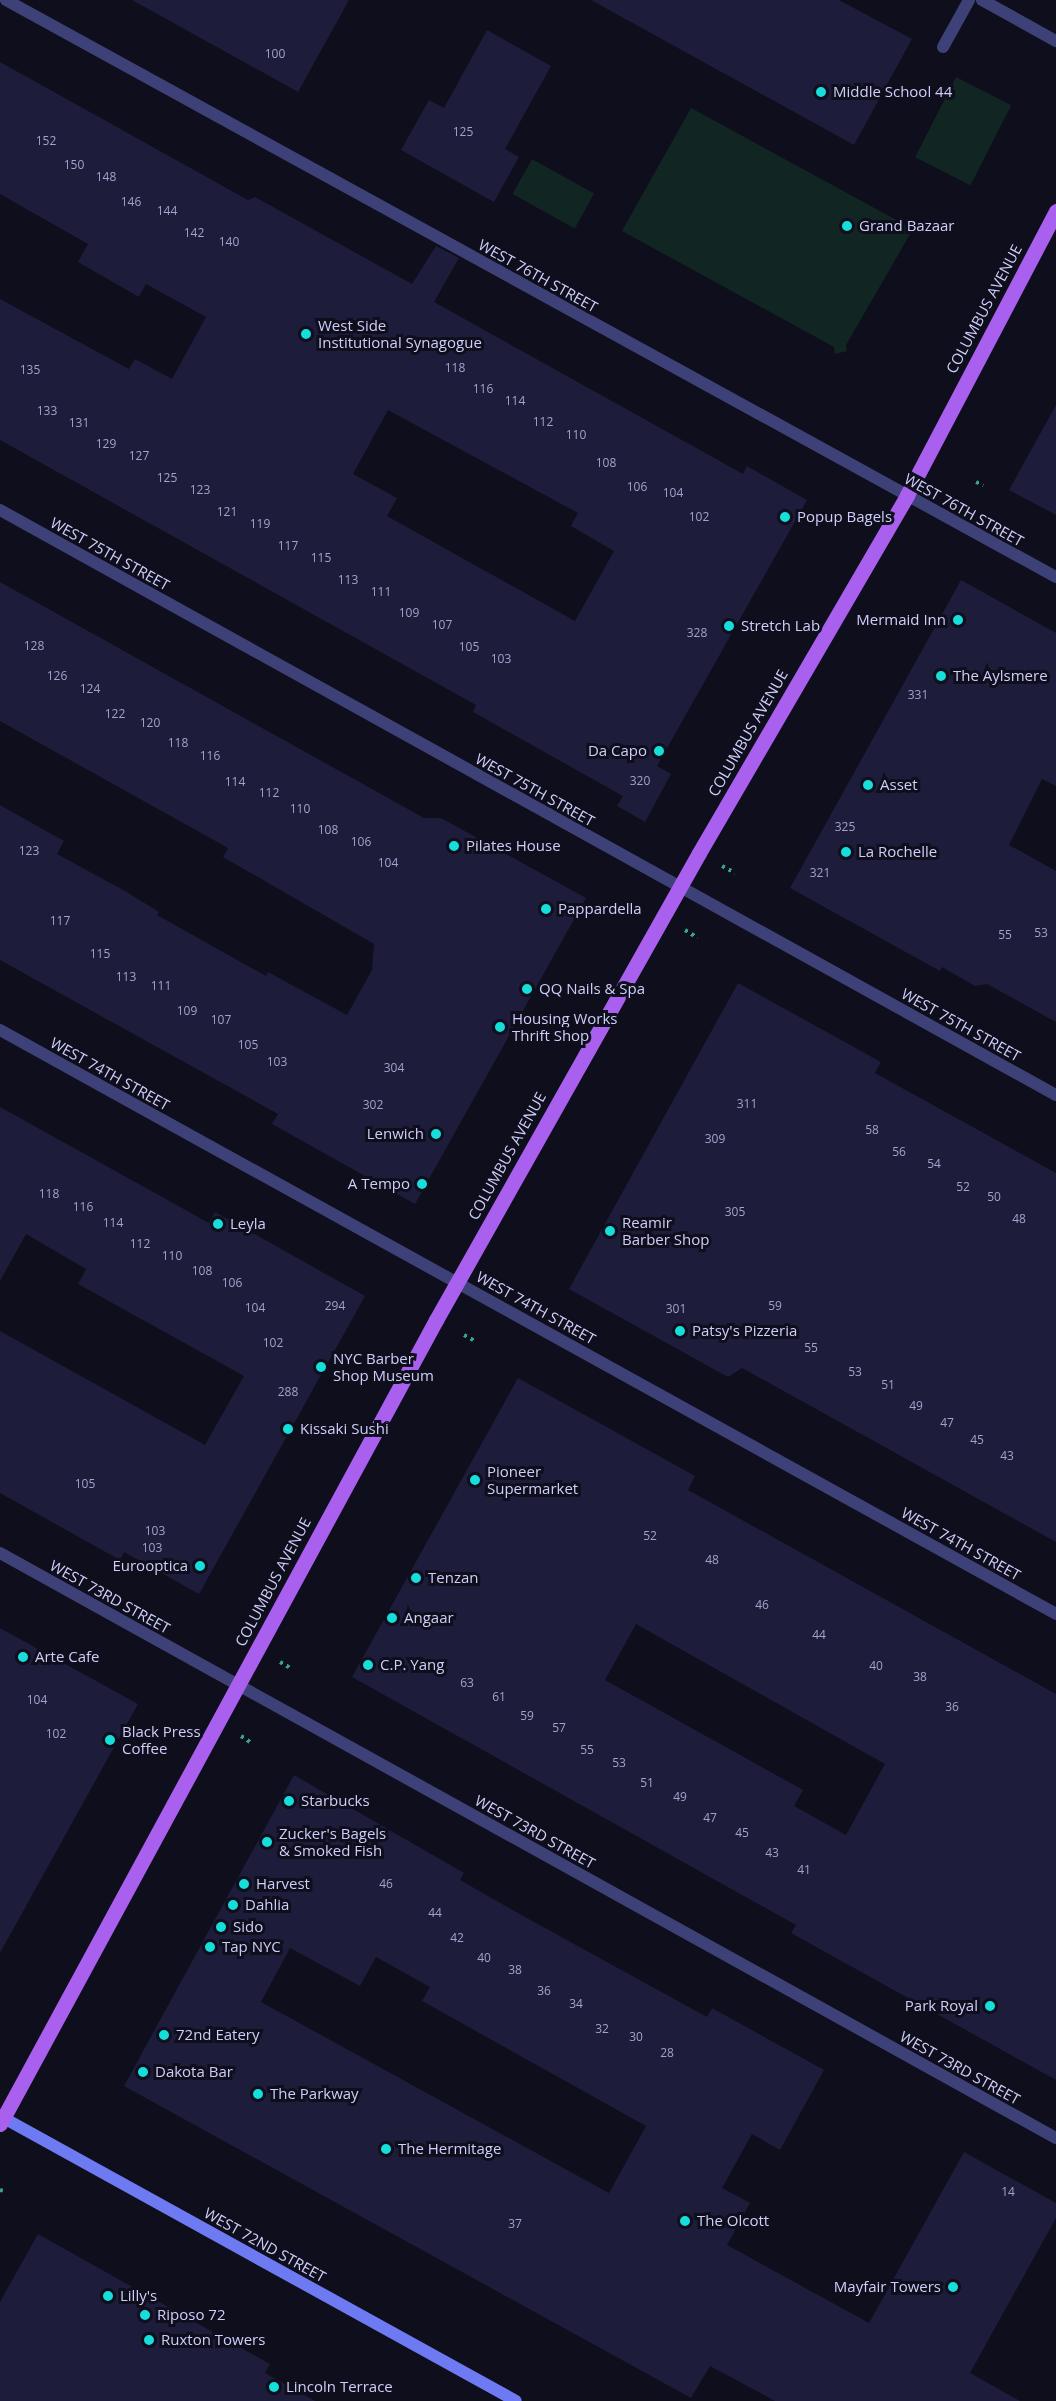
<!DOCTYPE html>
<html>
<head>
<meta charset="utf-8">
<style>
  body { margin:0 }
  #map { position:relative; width:1056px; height:2401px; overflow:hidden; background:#0e0e1c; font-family:"Open Sans",sans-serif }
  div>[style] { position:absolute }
  .green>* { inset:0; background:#112623; transform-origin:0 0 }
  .building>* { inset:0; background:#1e1c3b }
  .path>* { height:4px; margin-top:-2px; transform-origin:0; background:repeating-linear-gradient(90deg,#39a391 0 3px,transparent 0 7.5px) }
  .service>* { height:12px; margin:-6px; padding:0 6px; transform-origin:6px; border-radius:6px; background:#3d4177 }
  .minor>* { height:12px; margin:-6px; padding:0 6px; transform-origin:6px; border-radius:6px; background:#3d4177 }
  .secondary>* { height:12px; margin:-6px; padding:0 6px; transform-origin:6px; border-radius:6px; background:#6e7af1 }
  .primary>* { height:15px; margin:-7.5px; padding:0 7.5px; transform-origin:7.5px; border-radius:7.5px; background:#a960ef }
  .dots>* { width:16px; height:16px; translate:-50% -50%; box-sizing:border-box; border:3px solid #0e0e1c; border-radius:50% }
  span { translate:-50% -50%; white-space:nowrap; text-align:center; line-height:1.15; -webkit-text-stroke:6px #0e0e1c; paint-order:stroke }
  .number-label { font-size:12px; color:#a2a2ca }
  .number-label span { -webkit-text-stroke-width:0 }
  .poi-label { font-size:15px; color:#cecefa }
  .left { translate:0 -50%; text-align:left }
  .right { translate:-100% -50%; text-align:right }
  .street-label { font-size:15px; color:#cecefa }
</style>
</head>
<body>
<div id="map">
  <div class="green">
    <i style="left:956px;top:77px;width:62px;height:90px;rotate:27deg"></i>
    <i style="clip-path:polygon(691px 108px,913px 229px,846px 345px,847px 351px,835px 354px,834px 347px,622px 231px)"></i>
    <i style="left:532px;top:159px;width:71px;height:40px;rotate:29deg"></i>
  </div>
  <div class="building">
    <i style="clip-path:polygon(132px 0,349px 0,298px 92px)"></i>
    <i style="clip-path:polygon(591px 0,839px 0,912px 39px,854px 145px)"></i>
    <i style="clip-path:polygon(487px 30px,551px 66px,505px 149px,519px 157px,494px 202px,401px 150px,429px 100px,444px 108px)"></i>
    <i style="clip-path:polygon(evenodd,0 62px,248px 200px,255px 197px,412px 284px,436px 246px,459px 258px,434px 302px,743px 474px,747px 466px,807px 500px,657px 766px,671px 774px,645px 822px,617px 806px,623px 796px,473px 712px,476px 705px,0 440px,0 299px,129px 369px,135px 359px,172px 379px,206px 317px,146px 284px,139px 297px,78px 262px,88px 244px,0 194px,0 62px,388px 410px,578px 513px,571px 526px,614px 551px,575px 621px,387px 516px,397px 498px,353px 474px,388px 410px)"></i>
    <i style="clip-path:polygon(1056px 405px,1056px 515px,1009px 490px)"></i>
    <i style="clip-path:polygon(961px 580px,1056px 633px,1056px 786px,1042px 779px,1009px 845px,1056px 871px,1056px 1022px,987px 984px,975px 986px,942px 967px,940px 971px,790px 888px)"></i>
    <i style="clip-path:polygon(0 582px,424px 818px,441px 818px,586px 898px,415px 1204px,272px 1124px,278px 1114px,0 960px,0 805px,64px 841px,57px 854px,125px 891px,159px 912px,157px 915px,266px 976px,268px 972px,347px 1015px,372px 970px,374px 944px,223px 857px,228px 848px,0 721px)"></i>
    <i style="clip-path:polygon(738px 983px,881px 1062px,875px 1073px,1056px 1173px,1056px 1542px,742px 1368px,728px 1377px,569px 1289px)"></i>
    <i style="clip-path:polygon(0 1107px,209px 1223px,215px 1212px,365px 1296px,199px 1594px,124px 1552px,120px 1560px,0 1493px,0 1331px,205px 1445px,244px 1376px,78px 1284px,86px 1269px,26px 1234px,0 1281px)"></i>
    <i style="clip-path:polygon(evenodd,518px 1378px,695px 1476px,688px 1490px,1056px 1694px,1056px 2080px,791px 1933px,796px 1925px,352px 1677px,518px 1378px,636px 1624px,885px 1764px,846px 1835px,794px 1806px,803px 1790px,605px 1680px,636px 1624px)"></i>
    <i style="clip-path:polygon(0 1628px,138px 1704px,0 1953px)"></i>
    <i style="clip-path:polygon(evenodd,294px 1775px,464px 1873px,460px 1880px,525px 1917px,707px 2017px,712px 2008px,824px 2070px,780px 2150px,752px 2134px,722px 2188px,750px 2203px,727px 2245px,869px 2323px,964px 2152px,1056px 2203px,1056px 2218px,970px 2373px,1020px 2401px,775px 2401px,710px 2366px,691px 2398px,124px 2086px,294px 1775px,290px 1948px,360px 1986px,376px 1957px,430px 1987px,422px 2001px,646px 2126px,609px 2193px,261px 2002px,290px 1948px)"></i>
    <i style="clip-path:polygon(38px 2234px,270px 2364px,265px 2373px,315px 2401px,0 2401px,0 2302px)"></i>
  </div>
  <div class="path">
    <i style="left:976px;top:482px;width:8px;rotate:23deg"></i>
    <i style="left:722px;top:866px;width:15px;rotate:28deg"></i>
    <i style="left:685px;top:930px;width:15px;rotate:32deg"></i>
    <i style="left:464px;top:1335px;width:13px;rotate:29deg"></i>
    <i style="left:280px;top:1662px;width:14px;rotate:30deg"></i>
    <i style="left:241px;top:1736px;width:11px;rotate:34deg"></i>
    <i style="left:0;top:2190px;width:3px;rotate:18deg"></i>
  </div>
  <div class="service">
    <i style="left:943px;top:47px;width:54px;rotate:-61deg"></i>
  </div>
  <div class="minor">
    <i style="left:6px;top:0;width:1198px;rotate:28.79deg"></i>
    <i style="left:982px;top:0;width:85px;rotate:29deg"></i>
    <i style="left:0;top:510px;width:1207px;rotate:28.99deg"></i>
    <i style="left:0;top:1030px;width:1207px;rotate:28.94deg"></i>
    <i style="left:0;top:1553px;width:1207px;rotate:28.99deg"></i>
  </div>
  <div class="secondary">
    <i style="left:0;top:2116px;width:589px;rotate:28.91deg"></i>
  </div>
  <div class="primary">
    <i style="left:0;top:2124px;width:915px;rotate:-61.53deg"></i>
    <i style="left:436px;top:1320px;width:536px;rotate:-60.61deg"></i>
    <i style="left:699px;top:853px;width:414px;rotate:-59.8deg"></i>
    <i style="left:907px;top:495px;width:321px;rotate:-62.3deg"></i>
  </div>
  <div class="dots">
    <i style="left:821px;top:92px;background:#16dedb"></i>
    <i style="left:847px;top:226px;background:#16dedb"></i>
    <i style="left:306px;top:334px;background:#16dedb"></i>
    <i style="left:785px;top:517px;background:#16dedb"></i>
    <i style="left:958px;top:620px;background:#16dedb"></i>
    <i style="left:729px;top:626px;background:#16dedb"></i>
    <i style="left:941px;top:676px;background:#16dedb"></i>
    <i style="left:659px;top:751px;background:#16dedb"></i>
    <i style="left:868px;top:785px;background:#16dedb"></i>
    <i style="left:454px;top:846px;background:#16dedb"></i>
    <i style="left:846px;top:852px;background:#16dedb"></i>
    <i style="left:546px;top:909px;background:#16dedb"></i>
    <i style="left:527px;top:989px;background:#16dedb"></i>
    <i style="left:500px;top:1027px;background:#16dedb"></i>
    <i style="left:436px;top:1134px;background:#16dedb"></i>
    <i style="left:422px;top:1184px;background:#16dedb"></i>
    <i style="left:218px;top:1224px;background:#16dedb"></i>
    <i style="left:610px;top:1231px;background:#16dedb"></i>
    <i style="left:680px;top:1331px;background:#16dedb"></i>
    <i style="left:321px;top:1367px;background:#16dedb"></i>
    <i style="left:288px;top:1429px;background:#16dedb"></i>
    <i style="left:475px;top:1480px;background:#16dedb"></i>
    <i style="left:200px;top:1566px;background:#16dedb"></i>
    <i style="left:416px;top:1578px;background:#16dedb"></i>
    <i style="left:392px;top:1618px;background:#16dedb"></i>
    <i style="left:23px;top:1657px;background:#16dedb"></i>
    <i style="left:368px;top:1665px;background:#16dedb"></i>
    <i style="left:110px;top:1740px;background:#16dedb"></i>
    <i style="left:289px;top:1801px;background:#16dedb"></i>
    <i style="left:267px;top:1842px;background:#16dedb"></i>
    <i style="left:244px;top:1884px;background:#16dedb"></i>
    <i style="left:233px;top:1905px;background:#16dedb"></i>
    <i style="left:221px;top:1927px;background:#16dedb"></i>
    <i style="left:210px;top:1947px;background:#16dedb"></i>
    <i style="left:990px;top:2006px;background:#16dedb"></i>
    <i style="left:164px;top:2035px;background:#16dedb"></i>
    <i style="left:143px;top:2072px;background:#16dedb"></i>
    <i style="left:258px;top:2094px;background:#16dedb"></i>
    <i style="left:386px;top:2149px;background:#16dedb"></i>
    <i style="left:685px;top:2221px;background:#16dedb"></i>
    <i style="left:953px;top:2287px;background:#16dedb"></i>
    <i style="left:108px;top:2296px;background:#16dedb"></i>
    <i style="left:145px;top:2315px;background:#16dedb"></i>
    <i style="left:149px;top:2340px;background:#16dedb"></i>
    <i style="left:274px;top:2387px;background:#16dedb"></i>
  </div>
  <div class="number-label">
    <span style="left:275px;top:54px">100</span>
    <span style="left:463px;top:132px">125</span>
    <span style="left:46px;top:141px">152</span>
    <span style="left:74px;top:165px">150</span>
    <span style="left:106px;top:177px">148</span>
    <span style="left:131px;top:202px">146</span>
    <span style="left:167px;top:211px">144</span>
    <span style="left:194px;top:233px">142</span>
    <span style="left:229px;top:242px">140</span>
    <span style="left:455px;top:368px">118</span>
    <span style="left:30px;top:370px">135</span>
    <span style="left:483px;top:389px">116</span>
    <span style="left:515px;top:401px">114</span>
    <span style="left:47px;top:411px">133</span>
    <span style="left:543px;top:422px">112</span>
    <span style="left:79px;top:423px">131</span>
    <span style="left:576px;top:435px">110</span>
    <span style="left:106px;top:444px">129</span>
    <span style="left:139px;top:456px">127</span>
    <span style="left:606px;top:463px">108</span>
    <span style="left:167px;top:478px">125</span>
    <span style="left:637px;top:487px">106</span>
    <span style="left:200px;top:490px">123</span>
    <span style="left:673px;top:493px">104</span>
    <span style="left:227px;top:512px">121</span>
    <span style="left:699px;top:517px">102</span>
    <span style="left:260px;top:524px">119</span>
    <span style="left:288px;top:546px">117</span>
    <span style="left:321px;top:558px">115</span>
    <span style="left:348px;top:580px">113</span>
    <span style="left:381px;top:592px">111</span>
    <span style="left:409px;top:613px">109</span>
    <span style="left:442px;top:625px">107</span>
    <span style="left:697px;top:633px">328</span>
    <span style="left:34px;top:646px">128</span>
    <span style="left:469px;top:647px">105</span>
    <span style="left:501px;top:659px">103</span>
    <span style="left:57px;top:676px">126</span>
    <span style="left:90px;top:689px">124</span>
    <span style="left:918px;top:695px">331</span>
    <span style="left:115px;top:714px">122</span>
    <span style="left:150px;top:723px">120</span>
    <span style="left:178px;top:743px">118</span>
    <span style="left:210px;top:756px">116</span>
    <span style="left:640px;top:781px">320</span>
    <span style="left:235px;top:782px">114</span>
    <span style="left:269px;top:793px">112</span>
    <span style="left:300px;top:809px">110</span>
    <span style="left:845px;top:827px">325</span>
    <span style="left:328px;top:830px">108</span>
    <span style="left:361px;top:842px">106</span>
    <span style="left:29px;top:851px">123</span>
    <span style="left:388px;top:863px">104</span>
    <span style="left:820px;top:873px">321</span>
    <span style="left:60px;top:921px">117</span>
    <span style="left:1041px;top:933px">53</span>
    <span style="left:1005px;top:935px">55</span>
    <span style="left:100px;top:954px">115</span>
    <span style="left:126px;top:977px">113</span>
    <span style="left:161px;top:986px">111</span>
    <span style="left:187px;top:1011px">109</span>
    <span style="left:221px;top:1020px">107</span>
    <span style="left:248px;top:1045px">105</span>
    <span style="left:277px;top:1062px">103</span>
    <span style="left:394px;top:1068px">304</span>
    <span style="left:747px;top:1104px">311</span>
    <span style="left:373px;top:1105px">302</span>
    <span style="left:872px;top:1130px">58</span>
    <span style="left:715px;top:1139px">309</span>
    <span style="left:899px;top:1152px">56</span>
    <span style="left:934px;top:1164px">54</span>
    <span style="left:963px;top:1187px">52</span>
    <span style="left:49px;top:1194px">118</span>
    <span style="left:994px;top:1197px">50</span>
    <span style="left:83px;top:1207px">116</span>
    <span style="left:735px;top:1212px">305</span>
    <span style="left:1019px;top:1219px">48</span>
    <span style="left:113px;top:1223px">114</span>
    <span style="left:140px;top:1244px">112</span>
    <span style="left:172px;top:1256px">110</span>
    <span style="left:202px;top:1271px">108</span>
    <span style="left:232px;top:1283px">106</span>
    <span style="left:335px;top:1306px">294</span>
    <span style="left:775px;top:1306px">59</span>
    <span style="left:255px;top:1308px">104</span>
    <span style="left:676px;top:1309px">301</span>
    <span style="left:273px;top:1343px">102</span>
    <span style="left:811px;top:1348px">55</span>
    <span style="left:855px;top:1372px">53</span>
    <span style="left:888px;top:1385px">51</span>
    <span style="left:288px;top:1392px">288</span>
    <span style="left:916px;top:1406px">49</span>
    <span style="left:947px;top:1423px">47</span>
    <span style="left:977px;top:1440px">45</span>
    <span style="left:1007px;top:1456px">43</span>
    <span style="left:85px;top:1484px">105</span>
    <span style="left:155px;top:1531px">103</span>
    <span style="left:650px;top:1536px">52</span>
    <span style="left:152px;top:1548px">103</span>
    <span style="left:712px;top:1560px">48</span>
    <span style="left:762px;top:1605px">46</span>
    <span style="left:819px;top:1635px">44</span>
    <span style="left:876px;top:1666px">40</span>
    <span style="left:920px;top:1677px">38</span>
    <span style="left:467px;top:1683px">63</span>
    <span style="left:499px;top:1697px">61</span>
    <span style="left:37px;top:1700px">104</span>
    <span style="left:952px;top:1707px">36</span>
    <span style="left:527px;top:1716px">59</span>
    <span style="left:559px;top:1728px">57</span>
    <span style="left:56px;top:1734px">102</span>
    <span style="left:587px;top:1750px">55</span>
    <span style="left:619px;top:1763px">53</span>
    <span style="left:647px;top:1783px">51</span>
    <span style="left:680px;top:1797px">49</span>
    <span style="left:710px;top:1818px">47</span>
    <span style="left:742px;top:1833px">45</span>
    <span style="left:772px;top:1853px">43</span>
    <span style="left:804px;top:1870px">41</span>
    <span style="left:386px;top:1884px">46</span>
    <span style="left:435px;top:1913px">44</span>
    <span style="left:457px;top:1938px">42</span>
    <span style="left:484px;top:1958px">40</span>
    <span style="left:515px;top:1970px">38</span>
    <span style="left:544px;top:1991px">36</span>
    <span style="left:576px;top:2004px">34</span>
    <span style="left:602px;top:2029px">32</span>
    <span style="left:636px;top:2037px">30</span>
    <span style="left:667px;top:2053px">28</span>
    <span style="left:1008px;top:2192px">14</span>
    <span style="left:515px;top:2224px">37</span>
  </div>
  <div class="poi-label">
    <span class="left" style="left:833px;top:92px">Middle School 44</span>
    <span class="left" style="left:859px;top:226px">Grand Bazaar</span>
    <span class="left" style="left:318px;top:334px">West Side<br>Institutional Synagogue</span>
    <span class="left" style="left:797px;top:517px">Popup Bagels</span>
    <span class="right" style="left:946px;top:620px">Mermaid Inn</span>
    <span class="left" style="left:741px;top:626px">Stretch Lab</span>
    <span class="left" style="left:953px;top:676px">The Aylsmere</span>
    <span class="right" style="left:647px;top:751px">Da Capo</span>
    <span class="left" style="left:880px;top:785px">Asset</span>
    <span class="left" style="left:466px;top:846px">Pilates House</span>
    <span class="left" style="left:858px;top:852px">La Rochelle</span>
    <span class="left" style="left:558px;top:909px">Pappardella</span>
    <span class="left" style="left:539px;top:989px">QQ Nails &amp; Spa</span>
    <span class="left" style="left:512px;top:1027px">Housing Works<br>Thrift Shop</span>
    <span class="right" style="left:424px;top:1134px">Lenwich</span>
    <span class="right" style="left:410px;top:1184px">A Tempo</span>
    <span class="left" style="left:622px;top:1231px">Reamir<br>Barber Shop</span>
    <span class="left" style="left:230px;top:1224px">Leyla</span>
    <span class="left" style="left:692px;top:1331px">Patsy's Pizzeria</span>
    <span class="left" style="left:333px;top:1367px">NYC Barber<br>Shop Museum</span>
    <span class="left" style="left:300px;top:1429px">Kissaki Sushi</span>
    <span class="left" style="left:487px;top:1480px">Pioneer<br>Supermarket</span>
    <span class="right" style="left:188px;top:1566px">Eurooptica</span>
    <span class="left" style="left:428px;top:1578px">Tenzan</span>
    <span class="left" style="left:404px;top:1618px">Angaar</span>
    <span class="left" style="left:35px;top:1657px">Arte Cafe</span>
    <span class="left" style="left:380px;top:1665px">C.P. Yang</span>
    <span class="left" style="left:122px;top:1740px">Black Press<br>Coffee</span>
    <span class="left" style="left:301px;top:1801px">Starbucks</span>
    <span class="left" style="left:279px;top:1842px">Zucker's Bagels<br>&amp; Smoked Fish</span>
    <span class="left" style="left:256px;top:1884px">Harvest</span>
    <span class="left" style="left:245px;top:1905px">Dahlia</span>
    <span class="left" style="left:233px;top:1927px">Sido</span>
    <span class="left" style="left:222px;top:1947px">Tap NYC</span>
    <span class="right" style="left:978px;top:2006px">Park Royal</span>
    <span class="left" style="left:176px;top:2035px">72nd Eatery</span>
    <span class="left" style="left:155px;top:2072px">Dakota Bar</span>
    <span class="left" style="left:270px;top:2094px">The Parkway</span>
    <span class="left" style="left:398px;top:2149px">The Hermitage</span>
    <span class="left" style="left:697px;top:2221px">The Olcott</span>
    <span class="right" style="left:941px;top:2287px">Mayfair Towers</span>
    <span class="left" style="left:120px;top:2296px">Lilly's</span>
    <span class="left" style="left:157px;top:2315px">Riposo 72</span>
    <span class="left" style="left:161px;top:2340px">Ruxton Towers</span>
    <span class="left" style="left:286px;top:2387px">Lincoln Terrace</span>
  </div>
  <div class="street-label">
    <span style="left:538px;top:276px;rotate:29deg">WEST 76TH STREET</span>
    <span style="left:984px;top:309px;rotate:-62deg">COLUMBUS AVENUE</span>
    <span style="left:964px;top:510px;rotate:29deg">WEST 76TH STREET</span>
    <span style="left:110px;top:554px;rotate:29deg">WEST 75TH STREET</span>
    <span style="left:748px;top:733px;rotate:-60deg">COLUMBUS AVENUE</span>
    <span style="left:535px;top:790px;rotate:29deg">WEST 75TH STREET</span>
    <span style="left:961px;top:1025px;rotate:29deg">WEST 75TH STREET</span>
    <span style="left:110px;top:1074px;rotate:29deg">WEST 74TH STREET</span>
    <span style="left:507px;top:1156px;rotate:-61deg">COLUMBUS AVENUE</span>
    <span style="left:536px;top:1308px;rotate:29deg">WEST 74TH STREET</span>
    <span style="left:961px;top:1544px;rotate:29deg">WEST 74TH STREET</span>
    <span style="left:273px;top:1582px;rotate:-62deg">COLUMBUS AVENUE</span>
    <span style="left:110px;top:1597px;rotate:29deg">WEST 73RD STREET</span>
    <span style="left:535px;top:1832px;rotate:29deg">WEST 73RD STREET</span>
    <span style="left:960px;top:2068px;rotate:29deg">WEST 73RD STREET</span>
    <span style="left:265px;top:2245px;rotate:29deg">WEST 72ND STREET</span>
  </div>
</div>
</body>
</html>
